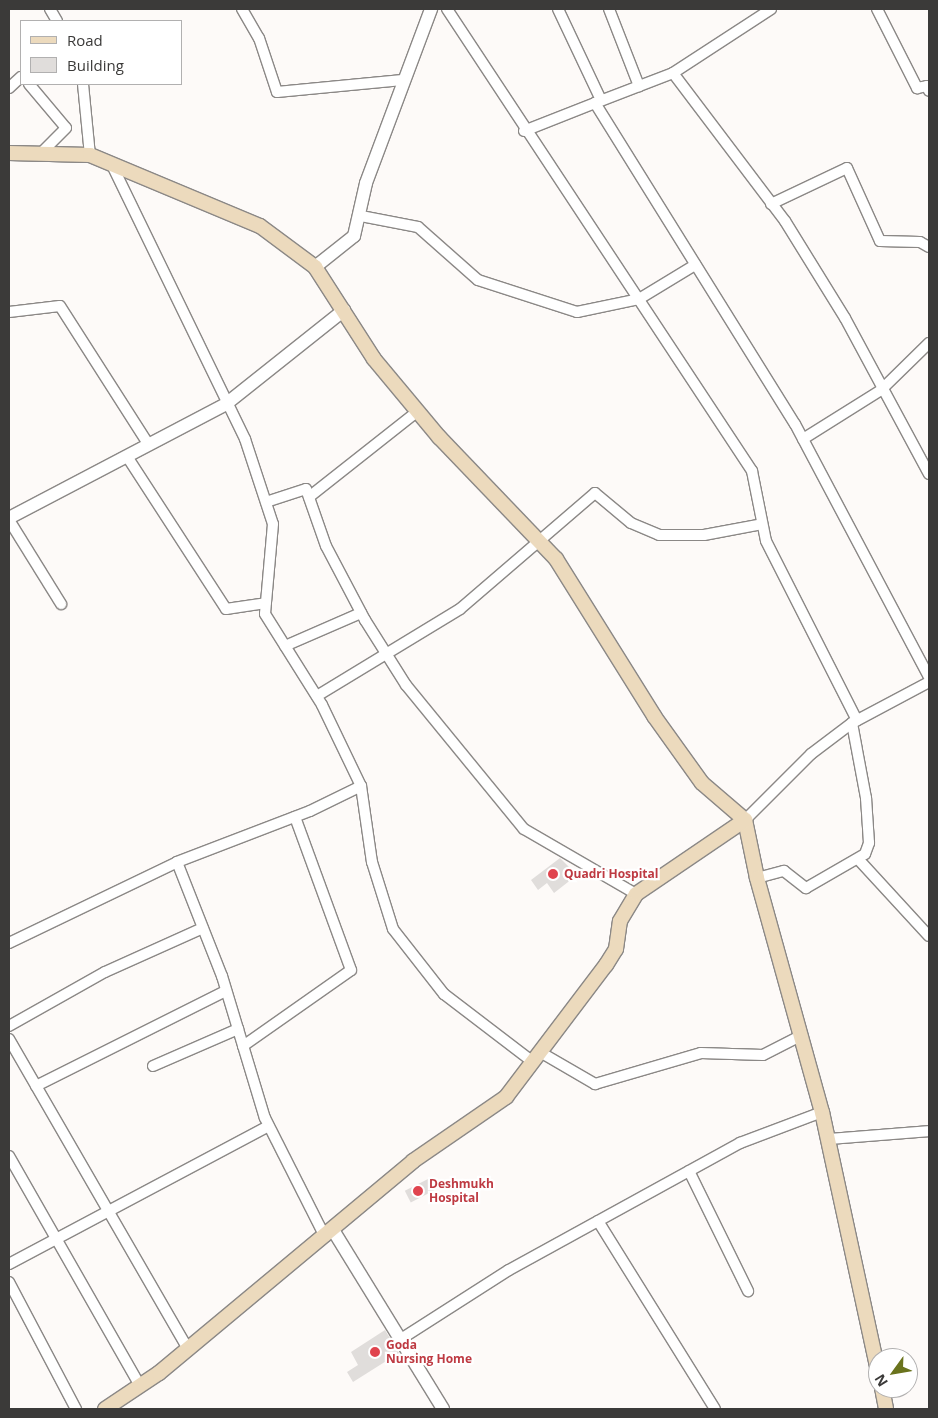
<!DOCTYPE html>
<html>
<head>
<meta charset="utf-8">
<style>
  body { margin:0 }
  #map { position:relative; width:938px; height:1418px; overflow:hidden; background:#fdfaf8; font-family:"Open Sans",sans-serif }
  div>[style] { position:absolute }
  .building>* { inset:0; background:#e0dddb; transform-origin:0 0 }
  .roads { filter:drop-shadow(1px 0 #8b8886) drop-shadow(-1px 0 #8b8886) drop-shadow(0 1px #8b8886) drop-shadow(0 -1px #8b8886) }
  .minor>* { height:10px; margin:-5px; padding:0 5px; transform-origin:5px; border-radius:5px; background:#fff }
  .tertiary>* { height:12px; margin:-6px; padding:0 6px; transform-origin:6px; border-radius:6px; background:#fff }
  .secondary>* { height:14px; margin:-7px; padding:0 7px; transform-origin:7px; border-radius:7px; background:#ecdabd }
  .dots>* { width:14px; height:14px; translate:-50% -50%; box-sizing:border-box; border:2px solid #fff; border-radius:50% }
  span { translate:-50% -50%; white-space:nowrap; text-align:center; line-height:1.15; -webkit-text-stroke:4.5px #fff; paint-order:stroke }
  .health-label { font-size:12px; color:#be3a42; font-weight:700 }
  .left { translate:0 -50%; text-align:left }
  .frame { position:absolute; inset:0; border:10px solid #3b3a39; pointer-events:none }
  .legend { position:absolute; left:20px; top:20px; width:162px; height:65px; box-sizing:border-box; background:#fff; border:1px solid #b1b0b0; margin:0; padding:6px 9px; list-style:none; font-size:15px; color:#3b3a39 }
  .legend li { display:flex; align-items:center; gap:10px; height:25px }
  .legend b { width:25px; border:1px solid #b1b0b0 }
  .north { position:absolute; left:868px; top:1348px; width:50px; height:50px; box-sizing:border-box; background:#fff; border:1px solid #b1b0b0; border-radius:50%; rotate:238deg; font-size:14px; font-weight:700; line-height:20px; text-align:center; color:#3b3a39 }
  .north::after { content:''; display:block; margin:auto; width:18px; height:22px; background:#6a731d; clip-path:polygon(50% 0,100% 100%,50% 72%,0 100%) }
</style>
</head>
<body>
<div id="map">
  <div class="building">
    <i style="clip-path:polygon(560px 858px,577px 875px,554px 893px,547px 883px,538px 890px,531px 880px)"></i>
    <i style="left:428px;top:1179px;width:13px;height:26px;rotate:63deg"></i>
    <i style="clip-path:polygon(385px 1330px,399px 1353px,353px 1382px,347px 1372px,358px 1365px,351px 1352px)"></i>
  </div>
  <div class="roads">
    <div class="minor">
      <i style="left:50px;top:9px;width:14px;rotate:60deg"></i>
      <i style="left:242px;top:9px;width:34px;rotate:60deg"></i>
      <i style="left:259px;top:38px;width:57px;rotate:71.6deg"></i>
      <i style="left:277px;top:92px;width:126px;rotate:-5.5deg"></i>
      <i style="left:447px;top:9px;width:554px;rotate:56.57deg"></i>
      <i style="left:752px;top:471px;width:71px;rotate:78.7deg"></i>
      <i style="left:766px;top:541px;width:201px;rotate:63.1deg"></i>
      <i style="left:558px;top:9px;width:101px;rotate:64.7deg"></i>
      <i style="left:609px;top:9px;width:83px;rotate:68.7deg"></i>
      <i style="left:877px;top:9px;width:89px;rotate:63.1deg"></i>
      <i style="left:917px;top:88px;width:10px;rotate:-11deg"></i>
      <i style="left:927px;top:86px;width:5px;rotate:68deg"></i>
      <i style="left:673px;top:73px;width:117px;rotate:-33.1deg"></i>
      <i style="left:29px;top:84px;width:57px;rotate:49.9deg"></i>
      <i style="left:66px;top:128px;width:37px;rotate:135deg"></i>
      <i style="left:83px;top:84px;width:71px;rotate:84.4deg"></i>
      <i style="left:9px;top:88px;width:16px;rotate:-43deg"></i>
      <i style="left:595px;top:103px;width:84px;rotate:-21deg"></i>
      <i style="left:673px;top:73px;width:186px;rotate:52.9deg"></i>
      <i style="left:785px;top:221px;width:114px;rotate:58.3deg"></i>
      <i style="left:845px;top:318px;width:177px;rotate:61.7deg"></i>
      <i style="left:524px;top:131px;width:76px;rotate:-21.5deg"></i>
      <i style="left:595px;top:103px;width:378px;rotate:58.1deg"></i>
      <i style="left:795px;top:424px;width:286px;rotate:62.1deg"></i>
      <i style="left:112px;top:165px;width:305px;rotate:64.1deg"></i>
      <i style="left:245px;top:439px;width:89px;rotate:71.8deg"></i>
      <i style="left:273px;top:524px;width:90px;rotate:95.1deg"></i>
      <i style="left:265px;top:614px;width:107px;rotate:57.9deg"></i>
      <i style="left:322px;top:705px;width:90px;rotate:64.3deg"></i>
      <i style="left:361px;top:786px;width:77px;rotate:81.8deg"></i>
      <i style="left:372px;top:862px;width:70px;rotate:72.6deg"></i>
      <i style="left:393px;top:929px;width:83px;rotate:51.9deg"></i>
      <i style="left:444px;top:994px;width:112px;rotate:37.4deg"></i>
      <i style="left:771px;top:204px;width:84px;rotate:-25.3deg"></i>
      <i style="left:847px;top:168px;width:80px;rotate:65.7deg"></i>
      <i style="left:880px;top:241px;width:40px;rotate:1.4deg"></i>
      <i style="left:920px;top:242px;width:10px;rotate:29deg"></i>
      <i style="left:361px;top:216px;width:58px;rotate:10.9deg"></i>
      <i style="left:418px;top:227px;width:80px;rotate:41.5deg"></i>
      <i style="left:478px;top:280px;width:104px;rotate:17.9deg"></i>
      <i style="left:577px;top:312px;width:63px;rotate:-11.8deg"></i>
      <i style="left:639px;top:299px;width:66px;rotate:-31.3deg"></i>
      <i style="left:9px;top:312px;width:51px;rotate:-6.7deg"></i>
      <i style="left:60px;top:306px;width:165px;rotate:57.4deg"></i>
      <i style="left:803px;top:439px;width:92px;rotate:-32.1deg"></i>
      <i style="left:881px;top:390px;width:67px;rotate:-44.4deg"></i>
      <i style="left:128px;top:458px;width:180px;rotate:57deg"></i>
      <i style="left:226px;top:609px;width:40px;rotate:-8.5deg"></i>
      <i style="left:309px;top:497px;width:139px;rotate:-38.3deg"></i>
      <i style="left:266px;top:502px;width:42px;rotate:-18deg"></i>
      <i style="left:306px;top:489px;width:60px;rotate:70.7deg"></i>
      <i style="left:326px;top:546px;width:84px;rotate:62.2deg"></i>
      <i style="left:365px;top:620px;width:77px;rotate:57.8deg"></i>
      <i style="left:406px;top:685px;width:186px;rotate:50.7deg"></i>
      <i style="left:524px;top:829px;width:129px;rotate:30.1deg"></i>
      <i style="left:9px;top:520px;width:99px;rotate:58.2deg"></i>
      <i style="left:285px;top:646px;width:83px;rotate:-23.5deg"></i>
      <i style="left:317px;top:696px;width:167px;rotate:-31.3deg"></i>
      <i style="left:460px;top:609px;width:178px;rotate:-40.7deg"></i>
      <i style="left:595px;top:493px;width:47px;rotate:39.8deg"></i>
      <i style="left:631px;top:523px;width:30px;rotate:23deg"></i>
      <i style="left:659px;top:535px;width:45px"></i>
      <i style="left:704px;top:535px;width:59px;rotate:-10.7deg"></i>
      <i style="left:745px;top:820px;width:93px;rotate:-45deg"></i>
      <i style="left:811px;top:754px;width:51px;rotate:-37.1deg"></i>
      <i style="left:852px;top:723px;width:87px;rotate:-28deg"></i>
      <i style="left:859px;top:860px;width:103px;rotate:47.4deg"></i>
      <i style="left:177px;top:862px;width:142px;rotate:-21deg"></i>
      <i style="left:310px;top:811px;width:57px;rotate:-26.1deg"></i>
      <i style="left:757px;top:878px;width:28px;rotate:-15deg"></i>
      <i style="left:784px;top:871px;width:28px;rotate:38deg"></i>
      <i style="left:806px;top:888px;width:68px;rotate:-30deg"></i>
      <i style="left:865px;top:854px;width:12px;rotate:-70deg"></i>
      <i style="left:869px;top:843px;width:45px;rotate:-93.8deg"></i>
      <i style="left:866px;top:798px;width:76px;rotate:-100.6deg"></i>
      <i style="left:9px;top:943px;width:187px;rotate:-25.7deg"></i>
      <i style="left:177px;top:862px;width:123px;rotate:68.5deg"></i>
      <i style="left:222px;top:976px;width:148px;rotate:73.2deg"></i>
      <i style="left:265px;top:1118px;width:133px;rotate:63.2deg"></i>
      <i style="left:9px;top:1026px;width:110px;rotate:-29.4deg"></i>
      <i style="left:105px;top:972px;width:107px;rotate:-24.2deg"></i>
      <i style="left:9px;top:1039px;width:358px;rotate:60deg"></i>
      <i style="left:243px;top:1046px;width:132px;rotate:-35.1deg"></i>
      <i style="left:351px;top:970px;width:163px;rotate:-110.1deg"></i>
      <i style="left:540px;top:1052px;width:64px;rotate:30.2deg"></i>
      <i style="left:595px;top:1084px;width:110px;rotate:-16.3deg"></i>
      <i style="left:701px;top:1053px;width:62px;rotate:1.8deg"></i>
      <i style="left:763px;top:1055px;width:44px;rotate:-27.1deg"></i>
      <i style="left:153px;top:1066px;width:93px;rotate:-23.5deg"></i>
      <i style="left:36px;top:1086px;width:212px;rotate:-26.6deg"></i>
      <i style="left:828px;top:1139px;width:101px;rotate:-4.5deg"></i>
      <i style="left:9px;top:1156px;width:265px;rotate:60.3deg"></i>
      <i style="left:689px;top:1171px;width:134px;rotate:63.8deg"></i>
      <i style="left:598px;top:1221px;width:221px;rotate:58.1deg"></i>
      <i style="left:9px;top:1264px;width:294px;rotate:-28deg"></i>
      <i style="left:9px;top:1282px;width:144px;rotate:62.2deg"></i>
      <i style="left:401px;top:1339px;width:128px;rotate:-32.6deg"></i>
      <i style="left:509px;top:1270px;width:264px;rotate:-28.8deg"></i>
      <i style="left:740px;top:1143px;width:88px;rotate:-20.7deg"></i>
    </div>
    <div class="tertiary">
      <i style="left:315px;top:267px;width:50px;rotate:-38.5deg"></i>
      <i style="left:354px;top:236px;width:54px;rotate:-77.2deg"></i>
      <i style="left:366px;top:183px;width:186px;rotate:-69.5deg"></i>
      <i style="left:9px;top:518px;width:245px;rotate:-27.7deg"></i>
      <i style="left:226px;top:404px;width:151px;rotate:-38.5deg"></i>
      <i style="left:333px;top:1230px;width:210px;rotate:58.4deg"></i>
    </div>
    <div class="secondary">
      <i style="left:9px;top:153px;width:81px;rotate:1.4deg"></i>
      <i style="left:90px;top:155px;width:184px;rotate:22.7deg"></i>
      <i style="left:260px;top:226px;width:69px;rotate:36.7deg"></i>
      <i style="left:315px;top:267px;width:109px;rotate:57.3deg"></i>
      <i style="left:374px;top:359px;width:102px;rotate:50.2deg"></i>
      <i style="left:439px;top:437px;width:169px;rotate:46.2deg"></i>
      <i style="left:556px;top:559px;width:185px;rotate:58deg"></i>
      <i style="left:654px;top:716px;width:82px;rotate:54.4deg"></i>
      <i style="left:702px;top:783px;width:57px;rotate:40.7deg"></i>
      <i style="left:745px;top:820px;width:59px;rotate:78.3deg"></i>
      <i style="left:757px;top:878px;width:243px;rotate:74.5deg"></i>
      <i style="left:822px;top:1112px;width:265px;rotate:77.8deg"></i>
      <i style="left:882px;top:1388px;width:21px;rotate:79deg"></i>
      <i style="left:105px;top:1409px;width:65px;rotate:-33.7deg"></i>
      <i style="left:159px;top:1373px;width:331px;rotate:-39.8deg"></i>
      <i style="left:413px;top:1161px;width:113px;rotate:-34.5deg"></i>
      <i style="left:506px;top:1097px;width:166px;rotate:-52.9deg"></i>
      <i style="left:606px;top:965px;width:19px;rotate:-58deg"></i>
      <i style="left:616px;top:949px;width:28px;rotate:-82deg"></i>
      <i style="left:620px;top:921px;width:31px;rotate:-59deg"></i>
      <i style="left:636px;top:894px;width:132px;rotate:-34.2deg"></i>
    </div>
  </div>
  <div class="dots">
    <i style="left:553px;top:874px;background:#e0444e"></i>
    <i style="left:418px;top:1191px;background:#e0444e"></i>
    <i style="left:375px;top:1352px;background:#e0444e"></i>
  </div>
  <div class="health-label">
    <span class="left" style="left:564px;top:874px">Quadri Hospital</span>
    <span class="left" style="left:429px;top:1191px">Deshmukh<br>Hospital</span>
    <span class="left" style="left:386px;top:1352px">Goda<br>Nursing Home</span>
  </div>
  <div class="frame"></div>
  <ul class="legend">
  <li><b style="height:6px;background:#ecdabd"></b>Road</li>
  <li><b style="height:14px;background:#e0dddb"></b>Building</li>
  </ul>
  <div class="north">N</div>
</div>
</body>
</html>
